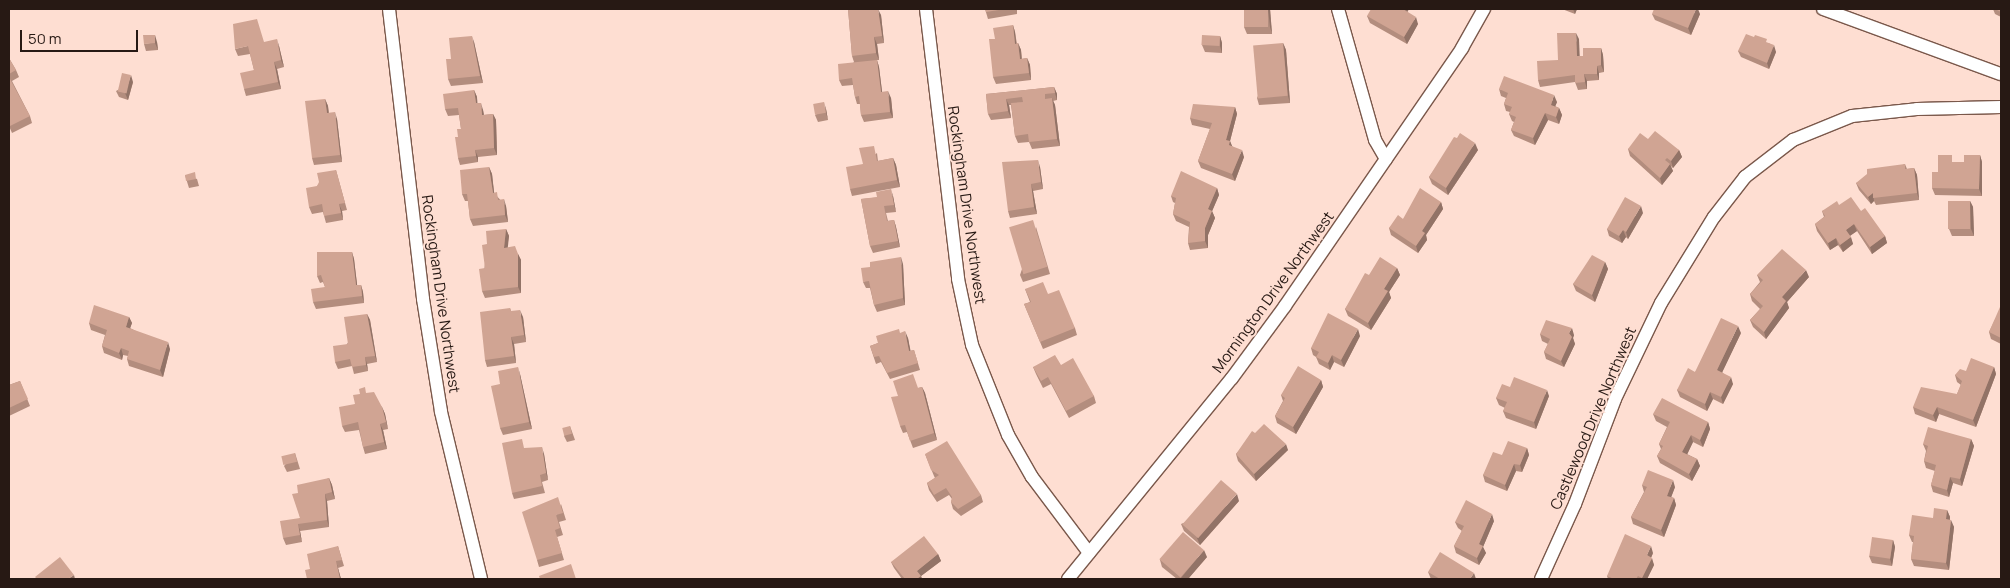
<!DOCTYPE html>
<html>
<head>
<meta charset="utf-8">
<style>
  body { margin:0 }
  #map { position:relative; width:2010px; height:588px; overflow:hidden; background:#feded2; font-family:Manrope,sans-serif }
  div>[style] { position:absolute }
  .roads { filter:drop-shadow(1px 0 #7a584b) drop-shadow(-1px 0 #7a584b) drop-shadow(0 1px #7a584b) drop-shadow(0 -1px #7a584b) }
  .minor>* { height:12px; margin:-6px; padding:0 6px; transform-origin:6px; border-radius:6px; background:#fff }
  .wall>* { inset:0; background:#b38d7e }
  .shaded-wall>* { inset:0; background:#927367 }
  .building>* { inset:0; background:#d0a493; transform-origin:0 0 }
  span { translate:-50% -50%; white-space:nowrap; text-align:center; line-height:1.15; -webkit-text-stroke:4px #feded2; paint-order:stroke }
  .street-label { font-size:15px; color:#271914 }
  .frame { position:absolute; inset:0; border:10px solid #271914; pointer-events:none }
  .scale { position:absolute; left:20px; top:30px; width:118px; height:22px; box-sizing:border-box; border:2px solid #271914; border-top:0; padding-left:6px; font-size:15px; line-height:18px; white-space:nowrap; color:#271914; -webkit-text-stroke:4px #feded2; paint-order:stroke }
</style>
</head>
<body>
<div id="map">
  <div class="roads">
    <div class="minor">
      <i style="left:389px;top:9px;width:292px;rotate:83.3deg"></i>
      <i style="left:423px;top:299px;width:114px;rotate:80.9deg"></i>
      <i style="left:441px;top:412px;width:172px;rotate:76.5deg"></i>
      <i style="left:926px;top:9px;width:272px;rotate:83.2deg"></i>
      <i style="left:958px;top:279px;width:67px;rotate:78deg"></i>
      <i style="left:972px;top:345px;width:97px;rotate:68.2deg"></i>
      <i style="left:1008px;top:435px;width:48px;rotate:60.3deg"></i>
      <i style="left:1032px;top:477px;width:95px;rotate:53.1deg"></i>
      <i style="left:1338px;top:9px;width:136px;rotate:74.2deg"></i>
      <i style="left:1375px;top:140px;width:22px;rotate:60deg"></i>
      <i style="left:1823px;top:9px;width:189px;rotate:20.1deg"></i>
      <i style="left:1068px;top:579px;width:259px;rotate:-50.8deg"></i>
      <i style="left:1232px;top:378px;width:89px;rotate:-53.6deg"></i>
      <i style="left:1285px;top:306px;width:313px;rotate:-55.5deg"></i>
      <i style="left:1462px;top:48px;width:45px;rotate:-60.6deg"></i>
      <i style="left:1541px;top:579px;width:82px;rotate:-65.6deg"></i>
      <i style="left:1575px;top:504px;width:112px;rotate:-69.1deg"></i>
      <i style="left:1615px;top:399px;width:106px;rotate:-64.4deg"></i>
      <i style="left:1661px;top:303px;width:101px;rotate:-58.4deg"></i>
      <i style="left:1714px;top:217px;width:51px;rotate:-52.2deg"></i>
      <i style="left:1745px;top:177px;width:61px;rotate:-37.6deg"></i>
      <i style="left:1793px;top:140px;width:64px;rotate:-22.1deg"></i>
      <i style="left:1852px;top:116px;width:65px;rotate:-6.1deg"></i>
      <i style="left:1917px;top:109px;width:84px;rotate:-1.4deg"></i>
    </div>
  </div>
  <div class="wall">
    <i style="clip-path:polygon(848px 9px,872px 9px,881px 15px,884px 43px,877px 44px,879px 60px,877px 60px,879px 67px,882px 92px,891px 98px,893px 118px,864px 122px,861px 115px,860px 104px,857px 104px,855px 97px,853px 85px,842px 86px,839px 80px,854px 62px,852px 56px)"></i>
    <i style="clip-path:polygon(985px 9px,1017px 9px,1017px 14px,988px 19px)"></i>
    <i style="clip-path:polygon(1244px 9px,1270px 9px,1272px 34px,1247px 34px,1244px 27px)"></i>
    <i style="clip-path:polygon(1409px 9px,1407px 12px,1418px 24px,1407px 44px,1370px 23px,1367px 16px)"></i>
    <i style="clip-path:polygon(1562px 9px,1577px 9px,1575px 14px)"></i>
    <i style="clip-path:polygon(1993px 9px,2001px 9px,2001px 17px,1995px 14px)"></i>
    <i style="clip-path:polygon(1652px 14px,1700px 14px,1691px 35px,1655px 20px)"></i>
    <i style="clip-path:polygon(1013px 25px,1015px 32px,1017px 44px,1018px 43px,1021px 50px,1022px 59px,1027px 58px,1030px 65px,1031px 80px,996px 84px,993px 77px,995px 39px)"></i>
    <i style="clip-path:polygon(1220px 36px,1222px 43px,1222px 53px,1205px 52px,1202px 45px)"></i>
    <i style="clip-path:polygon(1579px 39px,1579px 56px,1583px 56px,1601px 48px,1603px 55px,1604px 72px,1599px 73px,1599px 80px,1587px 81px,1587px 89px,1578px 90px,1575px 82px,1540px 87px,1538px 80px)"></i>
    <i style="clip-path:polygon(157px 42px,158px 50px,146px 51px,144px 44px)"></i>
    <i style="clip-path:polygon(264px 42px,279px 46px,284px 67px,277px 69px,281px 89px,246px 96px,244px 89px,254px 70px,250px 54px,238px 56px,235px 49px)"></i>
    <i style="clip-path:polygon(474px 42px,483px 83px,451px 86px,448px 79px,451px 59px)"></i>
    <i style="clip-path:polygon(1283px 43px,1286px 50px,1290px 103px,1259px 105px,1257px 98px)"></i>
    <i style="clip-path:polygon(1769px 43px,1776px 52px,1769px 69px,1741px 57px,1738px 51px)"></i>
    <i style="clip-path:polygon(9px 58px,16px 70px,19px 77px,12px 81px,30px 116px,32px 123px,12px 133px,9px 126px)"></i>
    <i style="clip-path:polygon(133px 82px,128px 100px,119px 97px,116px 91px)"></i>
    <i style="clip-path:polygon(1054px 87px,1057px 94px,1057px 100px,1053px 101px,1055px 105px,1060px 146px,1032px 149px,1029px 142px,1018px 143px,1015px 136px,1011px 105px,1009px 105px,1011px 118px,991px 120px,988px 114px,986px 94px)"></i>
    <i style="clip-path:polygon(1499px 89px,1557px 102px,1555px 106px,1559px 108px,1562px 115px,1559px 124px,1548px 120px,1535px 145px,1514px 136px,1511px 130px,1514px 122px,1512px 121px,1509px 114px,1510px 112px,1506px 111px,1504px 104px,1506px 98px,1501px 96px)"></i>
    <i style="clip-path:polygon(474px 90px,477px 97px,477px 103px,483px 110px,484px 115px,493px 114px,496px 120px,497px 155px,478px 157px,478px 162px,460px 165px,458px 158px,458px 137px,461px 129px,459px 115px,448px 116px,445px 109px)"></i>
    <i style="clip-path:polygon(325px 99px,328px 106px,329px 113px,337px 119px,342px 162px,314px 165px,312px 158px)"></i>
    <i style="clip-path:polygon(1235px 107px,1237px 114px,1230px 141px,1232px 147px,1244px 157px,1235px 181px,1201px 168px,1198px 161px,1210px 129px,1192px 125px,1190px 118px)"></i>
    <i style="clip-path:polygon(826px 109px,828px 120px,818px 122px,815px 115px)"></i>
    <i style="clip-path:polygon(1457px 138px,1478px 150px,1448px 195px,1432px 184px,1429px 177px)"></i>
    <i style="clip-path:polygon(1648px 139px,1679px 150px,1682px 157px,1673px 168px,1670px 165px,1673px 171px,1662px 185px,1630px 156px,1628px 149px)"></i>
    <i style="clip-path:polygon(877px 153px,878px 161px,893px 158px,896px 165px,900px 187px,852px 196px,850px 189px,863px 164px)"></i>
    <i style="clip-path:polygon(1980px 155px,1982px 162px,1982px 196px,1935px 195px,1932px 188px,1938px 172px,1955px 162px,1964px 162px)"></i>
    <i style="clip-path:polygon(1905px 164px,1907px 169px,1914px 168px,1917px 175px,1919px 200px,1876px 205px,1874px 201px,1871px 204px,1859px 190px,1856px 183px)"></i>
    <i style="clip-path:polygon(489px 167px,492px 174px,494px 193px,506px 206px,508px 222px,473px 226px,470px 219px,468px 201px,465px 201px,462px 194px)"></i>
    <i style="clip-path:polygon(1040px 167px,1043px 189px,1033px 191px,1037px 214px,1010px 218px,1008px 211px)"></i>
    <i style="clip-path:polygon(336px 170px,347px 210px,342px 211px,343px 220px,326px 223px,323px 212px,312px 214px,309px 207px,317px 186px)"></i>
    <i style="clip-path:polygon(185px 175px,197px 179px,199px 186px,189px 188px)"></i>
    <i style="clip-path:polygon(1217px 188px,1219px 195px,1212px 211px,1215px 218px,1208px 235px,1208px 248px,1190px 250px,1188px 243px,1189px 227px,1176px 221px,1173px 214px,1175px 203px,1173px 202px,1171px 196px)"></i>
    <i style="clip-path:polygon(893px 196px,896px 212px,886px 213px,888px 221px,894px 220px,896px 227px,900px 247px,873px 253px,870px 246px,861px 199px)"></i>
    <i style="clip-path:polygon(1970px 201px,1973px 207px,1974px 236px,1952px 236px,1949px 229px)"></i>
    <i style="clip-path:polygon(1441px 202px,1443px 209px,1426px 235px,1427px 240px,1418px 253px,1391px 235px,1389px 228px,1403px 219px)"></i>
    <i style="clip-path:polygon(1839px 205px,1861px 211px,1885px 236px,1887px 243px,1872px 254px,1857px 231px,1850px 236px,1853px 244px,1843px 252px,1838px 245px,1830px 250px,1817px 231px,1815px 224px,1824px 217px,1822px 211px)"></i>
    <i style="clip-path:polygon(1643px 213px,1628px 239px,1626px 237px,1622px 243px,1609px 236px,1607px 229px)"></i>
    <i style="clip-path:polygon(1036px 227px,1050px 274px,1023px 282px,1020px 275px)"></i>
    <i style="clip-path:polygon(506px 229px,509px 236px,507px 247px,518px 254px,521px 260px,521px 293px,485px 298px,482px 291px,487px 244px)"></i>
    <i style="clip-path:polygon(352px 252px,354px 259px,357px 285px,361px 285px,363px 292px,364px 303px,316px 309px,313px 302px,325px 287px,323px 282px,320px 283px,317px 276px)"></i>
    <i style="clip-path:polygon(1605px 262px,1608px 269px,1595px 302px,1576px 291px,1573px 284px)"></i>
    <i style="clip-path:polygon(903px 264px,905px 305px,877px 312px,874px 305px,870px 288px,866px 288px,863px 282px)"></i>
    <i style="clip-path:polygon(1397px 268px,1400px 275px,1389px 292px,1391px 298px,1371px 330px,1348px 316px,1345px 309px,1369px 275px)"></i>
    <i style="clip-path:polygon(1757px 275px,1809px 277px,1787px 302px,1789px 308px,1766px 339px,1753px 327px,1750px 320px,1760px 309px,1752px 301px,1750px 294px,1760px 282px)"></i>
    <i style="clip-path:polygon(1025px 289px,1048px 294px,1075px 328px,1077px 335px,1043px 349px,1024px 304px,1030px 302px)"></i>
    <i style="clip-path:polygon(510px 308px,511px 311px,523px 317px,526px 342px,514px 344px,516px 363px,487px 367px,485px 360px)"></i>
    <i style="clip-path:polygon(2001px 308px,2001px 344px,1991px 339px,1989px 332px)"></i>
    <i style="clip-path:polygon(367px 314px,370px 320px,377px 362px,367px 364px,368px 371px,354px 374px,352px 366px,338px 369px,335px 362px)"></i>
    <i style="clip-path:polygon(129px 317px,132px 323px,130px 328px,170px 349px,163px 377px,129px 366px,127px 359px,128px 356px,123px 355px,122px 360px,104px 353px,102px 346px,105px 335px,91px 330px,89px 323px)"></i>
    <i style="clip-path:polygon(900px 333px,908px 338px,910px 351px,914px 350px,920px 370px,890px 379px,881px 362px,876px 364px,870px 346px,878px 343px)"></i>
    <i style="clip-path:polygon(1741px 333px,1722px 372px,1733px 384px,1723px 404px,1713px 399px,1707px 411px,1680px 397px,1677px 390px,1695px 372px)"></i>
    <i style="clip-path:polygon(1540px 334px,1574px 335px,1573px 338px,1575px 344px,1564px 367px,1546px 359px,1544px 352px,1548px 344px,1542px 341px)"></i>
    <i style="clip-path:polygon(1360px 336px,1344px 367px,1334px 362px,1330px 370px,1319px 364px,1316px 357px,1313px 355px,1311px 348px)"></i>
    <i style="clip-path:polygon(1061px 365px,1094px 396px,1096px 403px,1069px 418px,1051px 384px,1043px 388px,1036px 374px,1033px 367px)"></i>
    <i style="clip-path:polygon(1994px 367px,1996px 374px,1976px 427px,1939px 414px,1936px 422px,1915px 414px,1913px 407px,1957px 394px,1961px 385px,1957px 382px,1955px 375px,1966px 371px)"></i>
    <i style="clip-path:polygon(520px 374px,532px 429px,503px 435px,500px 428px)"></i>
    <i style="clip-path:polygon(1321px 380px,1323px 387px,1296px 434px,1277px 423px,1275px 416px,1283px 401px,1281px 395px)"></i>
    <i style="clip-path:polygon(20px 381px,30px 406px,9px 416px,9px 385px)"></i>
    <i style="clip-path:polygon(922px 387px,925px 393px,937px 440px,913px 448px,907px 432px,903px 433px,900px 426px,918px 388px)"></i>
    <i style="clip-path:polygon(1510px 387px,1549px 396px,1536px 429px,1506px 418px,1503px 411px,1505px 408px,1499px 405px,1496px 398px)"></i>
    <i style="clip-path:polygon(367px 393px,382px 407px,385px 414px,388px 429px,383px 430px,387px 449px,365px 454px,363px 447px,359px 430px,345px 432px,342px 426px,355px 404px)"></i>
    <i style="clip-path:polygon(1653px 414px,1708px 422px,1710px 429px,1703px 447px,1693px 442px,1687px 454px,1697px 459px,1700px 466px,1692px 481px,1660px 463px,1657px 456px,1661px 449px,1659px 444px,1667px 427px,1656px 421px)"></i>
    <i style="clip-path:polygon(570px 426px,575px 440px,567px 442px,564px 436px)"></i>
    <i style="clip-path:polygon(1255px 433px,1288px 450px,1256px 481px,1238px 461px,1236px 454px)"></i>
    <i style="clip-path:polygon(1971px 439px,1974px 446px,1962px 486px,1953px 483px,1949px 497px,1933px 492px,1931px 485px,1935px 471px,1926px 468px,1924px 461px,1926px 451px,1923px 444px)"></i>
    <i style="clip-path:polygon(525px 448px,544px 454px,548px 480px,542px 482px,545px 493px,514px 499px,512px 493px)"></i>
    <i style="clip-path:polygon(1527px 448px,1529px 455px,1522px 472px,1516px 471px,1507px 491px,1485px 482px,1483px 475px,1502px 455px)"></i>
    <i style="clip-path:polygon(295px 453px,300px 469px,287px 472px,284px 466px)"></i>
    <i style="clip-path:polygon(925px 454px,981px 495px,983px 502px,961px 516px,953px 509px,951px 502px,952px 499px,949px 495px,937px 502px,929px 490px,927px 483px,935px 478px,934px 476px)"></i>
    <i style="clip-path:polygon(329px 478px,332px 485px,335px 499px,327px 501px,329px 527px,300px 531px,302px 542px,286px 545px,283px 538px,300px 518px,298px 493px)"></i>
    <i style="clip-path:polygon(1642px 485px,1675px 487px,1671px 497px,1674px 498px,1676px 505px,1664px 537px,1633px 524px,1631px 517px,1644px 492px)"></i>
    <i style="clip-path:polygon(1239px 501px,1200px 545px,1184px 531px,1181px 524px)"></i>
    <i style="clip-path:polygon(561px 504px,566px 520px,559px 522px,563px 535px,557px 537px,564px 560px,539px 567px,537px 560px)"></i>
    <i style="clip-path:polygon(1947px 510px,1950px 517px,1950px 520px,1954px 527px,1949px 570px,1914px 566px,1911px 559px,1913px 542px,1912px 542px,1909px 535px,1933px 518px)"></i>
    <i style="clip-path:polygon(1494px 521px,1483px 547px,1486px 553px,1479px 565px,1456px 553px,1454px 546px,1462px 531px,1458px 528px,1455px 522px)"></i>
    <i style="clip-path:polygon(1893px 540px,1895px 547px,1892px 566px,1872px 563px,1869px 556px)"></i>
    <i style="clip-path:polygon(338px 546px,344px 566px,338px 568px,341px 579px,307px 579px,310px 569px)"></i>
    <i style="clip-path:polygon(1653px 553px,1651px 558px,1654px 565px,1647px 579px,1608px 579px,1607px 576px)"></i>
    <i style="clip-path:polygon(938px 554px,941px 561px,921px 576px,922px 579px,902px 579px,894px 568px,891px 562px)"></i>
    <i style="clip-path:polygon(1207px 557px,1188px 579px,1177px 579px,1162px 567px,1160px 560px)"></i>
    <i style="clip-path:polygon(1428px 572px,1476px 579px,1431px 579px)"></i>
  </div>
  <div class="shaded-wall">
    <i style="clip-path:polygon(878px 9px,881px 15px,884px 43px,882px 36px)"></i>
    <i style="clip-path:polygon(1268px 9px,1270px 9px,1272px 34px,1270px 27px)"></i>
    <i style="clip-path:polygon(1403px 9px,1409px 9px,1405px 16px)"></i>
    <i style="clip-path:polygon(1573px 9px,1577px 9px,1575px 14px)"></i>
    <i style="clip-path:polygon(1696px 9px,1698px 9px,1700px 14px,1691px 35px,1688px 28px)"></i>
    <i style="clip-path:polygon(1416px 17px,1418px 24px,1407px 44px,1404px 37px)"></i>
    <i style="clip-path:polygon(1013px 25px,1015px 32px,1017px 51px,1015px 44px)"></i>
    <i style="clip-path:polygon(1576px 33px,1579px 39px,1580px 63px,1577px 56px)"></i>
    <i style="clip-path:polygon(155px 35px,157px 42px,158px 50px,155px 43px)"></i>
    <i style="clip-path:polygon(472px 36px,474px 42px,483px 83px,480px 76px)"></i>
    <i style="clip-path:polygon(1220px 36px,1222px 43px,1222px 53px,1220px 46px)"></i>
    <i style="clip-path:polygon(874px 37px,877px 44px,879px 60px,876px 53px)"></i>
    <i style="clip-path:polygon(277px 39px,279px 46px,284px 67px,281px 60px)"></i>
    <i style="clip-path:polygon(1018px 43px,1021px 50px,1022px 66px,1020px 59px)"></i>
    <i style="clip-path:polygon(1283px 43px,1286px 50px,1290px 103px,1288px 96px)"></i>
    <i style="clip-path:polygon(1774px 45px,1776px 52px,1769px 69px,1767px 63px)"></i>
    <i style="clip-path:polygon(1601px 48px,1603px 55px,1604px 72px,1601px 65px)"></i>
    <i style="clip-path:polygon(1027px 58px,1030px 65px,1031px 80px,1029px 73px)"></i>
    <i style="clip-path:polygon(877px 60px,879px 67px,883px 99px,881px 92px)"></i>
    <i style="clip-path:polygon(274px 62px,277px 69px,281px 89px,278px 82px)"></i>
    <i style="clip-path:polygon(1597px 66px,1599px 73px,1599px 80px,1597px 74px)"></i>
    <i style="clip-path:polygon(1584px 74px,1587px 81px,1587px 89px,1585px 82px)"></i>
    <i style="clip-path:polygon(131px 75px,133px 82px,128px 100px,125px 93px)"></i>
    <i style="clip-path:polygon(1054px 87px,1057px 94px,1057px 100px,1055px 93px)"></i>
    <i style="clip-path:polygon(474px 90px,477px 97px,478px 110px,476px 103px)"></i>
    <i style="clip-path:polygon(888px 91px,891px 98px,893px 118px,890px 112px)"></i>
    <i style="clip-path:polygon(1554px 95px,1557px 102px,1553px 112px,1551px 105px)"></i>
    <i style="clip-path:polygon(1052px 98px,1055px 105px,1060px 146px,1057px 139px)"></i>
    <i style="clip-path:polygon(325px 99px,328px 106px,329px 120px,327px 113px)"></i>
    <i style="clip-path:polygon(1006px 99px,1009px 105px,1011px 118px,1008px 111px)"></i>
    <i style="clip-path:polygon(824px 102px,826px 109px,828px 120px,826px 113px)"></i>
    <i style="clip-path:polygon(481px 103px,483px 110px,485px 122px,482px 115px)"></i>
    <i style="clip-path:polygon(1235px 107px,1237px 114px,1230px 141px,1233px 148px,1231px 152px,1226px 140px)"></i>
    <i style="clip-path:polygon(1559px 108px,1562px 115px,1559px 124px,1556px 117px)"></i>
    <i style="clip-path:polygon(335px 112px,337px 119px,342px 162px,340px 155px)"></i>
    <i style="clip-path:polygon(1545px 113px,1548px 120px,1535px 145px,1533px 138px)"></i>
    <i style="clip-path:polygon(493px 114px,496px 120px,497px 155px,494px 148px)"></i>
    <i style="clip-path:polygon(1475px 143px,1478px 150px,1448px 195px,1446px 188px)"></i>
    <i style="clip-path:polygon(475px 150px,478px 157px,478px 162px,476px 156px)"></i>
    <i style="clip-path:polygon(1242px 150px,1244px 157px,1235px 181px,1232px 174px)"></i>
    <i style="clip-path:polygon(1679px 150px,1682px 157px,1673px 168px,1671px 161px)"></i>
    <i style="clip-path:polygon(1980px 155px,1982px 162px,1982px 196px,1979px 189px)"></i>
    <i style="clip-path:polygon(893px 158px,896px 165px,900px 187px,897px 180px)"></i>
    <i style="clip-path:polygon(1038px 160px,1040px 167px,1043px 189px,1041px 182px)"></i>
    <i style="clip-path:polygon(1670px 164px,1673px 171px,1662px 185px,1660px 178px)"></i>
    <i style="clip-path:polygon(489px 167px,492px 174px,495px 200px,493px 193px)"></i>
    <i style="clip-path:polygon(1914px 168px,1917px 175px,1919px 200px,1917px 193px)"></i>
    <i style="clip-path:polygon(1031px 184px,1033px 191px,1037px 214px,1034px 207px)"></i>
    <i style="clip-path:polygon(1217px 188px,1219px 195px,1210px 216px,1208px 209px)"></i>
    <i style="clip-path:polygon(891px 189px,893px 196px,896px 212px,894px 205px)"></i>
    <i style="clip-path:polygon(1873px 193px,1874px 201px,1871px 204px,1868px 197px)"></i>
    <i style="clip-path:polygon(504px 199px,506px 206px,508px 222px,505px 215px)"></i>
    <i style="clip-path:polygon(1970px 201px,1973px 207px,1974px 236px,1971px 229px)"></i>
    <i style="clip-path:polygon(1441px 202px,1443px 209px,1426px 235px,1427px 240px,1418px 253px,1416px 246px,1422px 231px)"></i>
    <i style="clip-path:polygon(339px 204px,342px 211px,343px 220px,341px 213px)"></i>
    <i style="clip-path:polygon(1641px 206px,1643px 213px,1628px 239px,1626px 232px)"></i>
    <i style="clip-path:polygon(1212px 211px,1215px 218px,1208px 235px,1208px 248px,1205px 241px,1205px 228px)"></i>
    <i style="clip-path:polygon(894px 220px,896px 227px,900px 247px,898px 241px)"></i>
    <i style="clip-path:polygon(1854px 224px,1857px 231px,1848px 237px,1846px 230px)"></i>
    <i style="clip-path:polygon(506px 229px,509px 236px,507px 255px,504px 248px)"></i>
    <i style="clip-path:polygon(1623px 230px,1626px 237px,1622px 243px,1619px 236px)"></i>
    <i style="clip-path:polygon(1885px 236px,1887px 243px,1872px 254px,1870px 247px)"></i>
    <i style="clip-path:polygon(1851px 237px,1853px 244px,1843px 252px,1840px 245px)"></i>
    <i style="clip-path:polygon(1836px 238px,1838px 245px,1830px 250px,1828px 243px)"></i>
    <i style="clip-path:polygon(352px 252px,354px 259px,358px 292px,356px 285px)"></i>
    <i style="clip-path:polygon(518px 254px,521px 260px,521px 293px,518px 287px)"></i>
    <i style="clip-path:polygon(901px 257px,903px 264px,905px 305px,903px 298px)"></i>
    <i style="clip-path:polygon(1605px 262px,1608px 269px,1595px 302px,1592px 295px)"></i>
    <i style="clip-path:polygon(1397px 268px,1400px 275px,1389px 292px,1391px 298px,1371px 330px,1368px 323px,1384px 289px)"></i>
    <i style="clip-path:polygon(1806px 270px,1809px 277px,1787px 302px,1789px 308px,1766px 339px,1764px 332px,1782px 297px)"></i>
    <i style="clip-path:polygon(361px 285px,363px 292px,364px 303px,362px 296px)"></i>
    <i style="clip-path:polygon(520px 310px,523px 317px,526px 342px,524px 335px)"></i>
    <i style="clip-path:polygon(367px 314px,370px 320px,377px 362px,375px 356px)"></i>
    <i style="clip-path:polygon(129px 317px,132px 323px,128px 334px,126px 327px)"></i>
    <i style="clip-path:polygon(1738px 326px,1741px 333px,1720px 377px,1717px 370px)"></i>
    <i style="clip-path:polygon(1572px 328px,1574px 335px,1573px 338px,1575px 344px,1564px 367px,1561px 361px,1569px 333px)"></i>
    <i style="clip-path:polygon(1358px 329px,1360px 336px,1344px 367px,1341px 360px)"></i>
    <i style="clip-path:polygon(905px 331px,908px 338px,912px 358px,909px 351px)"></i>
    <i style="clip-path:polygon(511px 337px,514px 344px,516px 363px,514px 356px)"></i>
    <i style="clip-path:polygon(168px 342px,170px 349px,163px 377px,160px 370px)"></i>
    <i style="clip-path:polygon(121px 348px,123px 355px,122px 360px,119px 353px)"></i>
    <i style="clip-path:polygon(1332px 355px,1334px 362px,1330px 370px,1328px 363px)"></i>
    <i style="clip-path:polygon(365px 357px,367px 364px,368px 371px,366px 365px)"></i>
    <i style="clip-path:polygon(518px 367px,520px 374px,532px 429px,529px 422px)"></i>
    <i style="clip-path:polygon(1994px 367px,1996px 374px,1976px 427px,1973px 420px)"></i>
    <i style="clip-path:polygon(1731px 377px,1733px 384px,1723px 404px,1721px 397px)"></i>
    <i style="clip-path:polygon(1321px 380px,1323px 387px,1296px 434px,1293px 427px)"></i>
    <i style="clip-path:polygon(922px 387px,925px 393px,937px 440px,934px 433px)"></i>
    <i style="clip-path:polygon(1547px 390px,1549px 396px,1536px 429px,1534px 422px)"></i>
    <i style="clip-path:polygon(1710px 392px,1713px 399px,1707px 411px,1705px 404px)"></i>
    <i style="clip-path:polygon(382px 407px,385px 414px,388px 429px,386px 422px)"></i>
    <i style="clip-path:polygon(1937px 407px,1939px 414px,1936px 422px,1933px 415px)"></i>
    <i style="clip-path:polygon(1708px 422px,1710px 429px,1703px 447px,1700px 440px)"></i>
    <i style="clip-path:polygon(380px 424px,383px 430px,387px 449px,384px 442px)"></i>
    <i style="clip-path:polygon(1691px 435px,1693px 442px,1685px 459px,1682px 452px)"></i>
    <i style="clip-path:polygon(1971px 439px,1974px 446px,1962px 486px,1960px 479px)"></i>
    <i style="clip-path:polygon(1286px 444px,1288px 450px,1256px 481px,1254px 474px)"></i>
    <i style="clip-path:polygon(542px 447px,544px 454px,548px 480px,546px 473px)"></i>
    <i style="clip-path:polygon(1527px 448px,1529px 455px,1522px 472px,1520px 465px)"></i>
    <i style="clip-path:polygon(1697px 459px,1700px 466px,1692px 481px,1689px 474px)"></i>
    <i style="clip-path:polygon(1514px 464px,1516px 471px,1507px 491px,1505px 485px)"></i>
    <i style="clip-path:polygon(1950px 477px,1953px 483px,1949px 497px,1947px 490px)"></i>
    <i style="clip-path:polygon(329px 478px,332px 485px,335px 499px,332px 492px)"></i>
    <i style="clip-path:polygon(1673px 480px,1675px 487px,1669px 503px,1667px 496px)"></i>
    <i style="clip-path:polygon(325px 494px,327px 501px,329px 527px,327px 520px)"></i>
    <i style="clip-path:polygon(1237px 494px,1239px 501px,1200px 545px,1197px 538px)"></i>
    <i style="clip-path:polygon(1674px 498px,1676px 505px,1664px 537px,1661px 530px)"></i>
    <i style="clip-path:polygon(1947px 510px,1950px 517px,1949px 526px,1946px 519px)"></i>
    <i style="clip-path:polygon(1492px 514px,1494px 521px,1483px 547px,1486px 553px,1479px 565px,1477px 558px,1479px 544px)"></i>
    <i style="clip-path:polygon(1951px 520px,1954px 527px,1949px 570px,1946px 563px)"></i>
    <i style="clip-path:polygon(298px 524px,300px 531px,302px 542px,300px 535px)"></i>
    <i style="clip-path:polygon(1893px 540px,1895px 547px,1892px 566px,1890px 559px)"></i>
    <i style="clip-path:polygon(1651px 546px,1653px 553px,1649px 562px,1647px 555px)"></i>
    <i style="clip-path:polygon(1204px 550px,1207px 557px,1188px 579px,1181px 579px,1181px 578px)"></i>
    <i style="clip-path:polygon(938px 554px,941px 561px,921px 576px,922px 579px,917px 579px,917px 571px)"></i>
    <i style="clip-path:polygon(1652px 558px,1654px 565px,1647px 579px,1643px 579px,1642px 578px)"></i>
    <i style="clip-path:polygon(336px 561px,338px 568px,341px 579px,340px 579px)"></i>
    <i style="clip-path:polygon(1474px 573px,1476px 579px,1470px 579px)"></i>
    <i style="clip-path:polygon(74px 575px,75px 579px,68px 579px)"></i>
  </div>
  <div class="building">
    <i style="clip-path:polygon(848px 9px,878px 9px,882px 36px,874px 37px,876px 53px,852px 56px)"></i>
    <i style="clip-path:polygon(985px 9px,1005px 9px,986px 12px)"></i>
    <i style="left:1244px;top:9px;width:24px;height:18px"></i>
    <i style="clip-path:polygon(1371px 9px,1403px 9px,1416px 17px,1404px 37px,1367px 16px)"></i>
    <i style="clip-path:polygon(1654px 9px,1696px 9px,1688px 28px,1652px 14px)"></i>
    <i style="clip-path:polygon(1995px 9px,2001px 9px,2001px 12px)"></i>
    <i style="clip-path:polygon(257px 19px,264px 42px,277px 39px,281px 60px,274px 62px,278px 82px,244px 89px,240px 73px,254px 70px,248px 46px,235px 49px,233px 24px)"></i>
    <i style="clip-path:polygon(1013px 25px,1015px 44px,1018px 43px,1020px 59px,1027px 58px,1029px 73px,993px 77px,989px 39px,995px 39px,993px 28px)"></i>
    <i style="clip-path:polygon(1557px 33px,1576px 33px,1577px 56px,1583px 56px,1583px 48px,1601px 48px,1601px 65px,1597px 66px,1597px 74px,1584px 74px,1585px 82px,1575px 83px,1575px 75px,1538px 80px,1537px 61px,1558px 60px)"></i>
    <i style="clip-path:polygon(1746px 34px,1754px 37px,1755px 35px,1767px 39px,1766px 42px,1774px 45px,1767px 63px,1738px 51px)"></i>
    <i style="clip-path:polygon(143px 35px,155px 35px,155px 43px,144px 44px)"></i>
    <i style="left:1202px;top:35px;width:18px;height:10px;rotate:3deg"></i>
    <i style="clip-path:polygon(472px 36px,480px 76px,448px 79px,446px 59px,451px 59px,449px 38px)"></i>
    <i style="left:1283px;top:43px;width:53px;height:30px;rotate:85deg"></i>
    <i style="clip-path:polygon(9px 58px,16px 70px,9px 74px)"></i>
    <i style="clip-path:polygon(877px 60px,881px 92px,888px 91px,890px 112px,861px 115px,859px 96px,855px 97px,852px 78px,839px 80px,838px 64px)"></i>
    <i style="left:122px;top:73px;width:9px;height:19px;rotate:13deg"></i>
    <i style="clip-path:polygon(1504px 76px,1554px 95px,1551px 105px,1559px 108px,1556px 117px,1545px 113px,1533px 138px,1511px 130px,1516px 117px,1509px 114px,1512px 107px,1504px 104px,1508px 93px,1499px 89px)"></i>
    <i style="clip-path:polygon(10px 79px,30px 116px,10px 126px,9px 124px,9px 80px)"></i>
    <i style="clip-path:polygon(1054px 87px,1055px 93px,1045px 94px,1045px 99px,1052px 98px,1057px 139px,1029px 142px,1028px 134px,1015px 136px,1011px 103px,1023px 102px,1022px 97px,1006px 99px,1008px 111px,988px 114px,986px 94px)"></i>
    <i style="clip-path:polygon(474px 90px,476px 103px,481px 103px,482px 115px,493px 114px,494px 148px,475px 150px,476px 156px,458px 158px,455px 137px,458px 137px,457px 129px,461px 129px,458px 108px,445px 109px,443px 94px)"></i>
    <i style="clip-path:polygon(325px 99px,327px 113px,335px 112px,340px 155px,312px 158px,305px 101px)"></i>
    <i style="left:824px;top:102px;width:11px;height:11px;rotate:80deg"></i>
    <i style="clip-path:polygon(1193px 104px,1235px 107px,1226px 140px,1230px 141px,1229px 145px,1242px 150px,1232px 174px,1198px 161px,1212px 123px,1190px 118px)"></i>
    <i style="clip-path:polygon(1655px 131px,1679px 150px,1671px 161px,1667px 158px,1665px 160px,1670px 164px,1660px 178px,1628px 149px,1640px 133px,1648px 139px)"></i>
    <i style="clip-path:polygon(1460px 133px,1475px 143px,1446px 188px,1429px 177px,1454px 137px,1457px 138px)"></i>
    <i style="clip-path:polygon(874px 146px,877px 161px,893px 158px,897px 180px,850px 189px,846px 167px,863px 164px,859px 148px)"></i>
    <i style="clip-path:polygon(1938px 155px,1952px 155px,1952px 162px,1964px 162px,1964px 155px,1980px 155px,1979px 189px,1932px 188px,1932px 172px,1938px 172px)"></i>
    <i style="clip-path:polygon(1038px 160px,1041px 182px,1031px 184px,1034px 207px,1008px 211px,1002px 162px)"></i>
    <i style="clip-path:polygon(1905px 164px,1905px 169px,1914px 168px,1917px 193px,1873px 198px,1873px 193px,1868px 197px,1856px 183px,1867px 174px,1867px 169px)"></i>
    <i style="clip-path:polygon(489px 167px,493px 193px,497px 192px,498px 200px,504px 199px,505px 215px,470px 219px,467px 194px,462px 194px,460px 170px)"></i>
    <i style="clip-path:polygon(336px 170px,345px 203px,339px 204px,341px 213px,324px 216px,322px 204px,309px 207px,306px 188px,317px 186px,319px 182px,317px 173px)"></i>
    <i style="clip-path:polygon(1181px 171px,1217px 188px,1208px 209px,1212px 211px,1205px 228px,1205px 241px,1188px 243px,1190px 222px,1173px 214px,1176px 198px,1171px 196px)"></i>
    <i style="clip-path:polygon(195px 172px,196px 179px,186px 181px,185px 175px)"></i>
    <i style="clip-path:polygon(1420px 188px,1441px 202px,1422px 231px,1425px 233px,1416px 246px,1389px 228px,1398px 215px,1403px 219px)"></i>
    <i style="clip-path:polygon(891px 189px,894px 205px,884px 206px,887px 221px,894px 220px,898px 241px,870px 246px,861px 199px,877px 197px,876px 192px)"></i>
    <i style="clip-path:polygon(1625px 197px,1641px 206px,1626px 232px,1623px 230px,1619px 236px,1607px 229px)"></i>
    <i style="clip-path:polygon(1851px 197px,1861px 211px,1865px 208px,1885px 236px,1870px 247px,1854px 224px,1846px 230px,1851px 237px,1840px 245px,1836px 238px,1828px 243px,1815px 224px,1825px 216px,1822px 211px,1837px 201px,1839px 205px)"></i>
    <i style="left:1948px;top:201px;width:22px;height:28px"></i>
    <i style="left:1033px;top:220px;width:49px;height:25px;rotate:73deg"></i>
    <i style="clip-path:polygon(506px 229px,504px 248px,515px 246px,518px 254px,518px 287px,482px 291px,479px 269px,485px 268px,482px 245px,487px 244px,486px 231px)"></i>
    <i style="clip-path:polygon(1782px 249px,1806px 270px,1782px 297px,1786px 301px,1764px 332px,1750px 320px,1763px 306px,1750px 294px,1763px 280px,1757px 275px)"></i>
    <i style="clip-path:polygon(317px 252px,352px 252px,356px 285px,361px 285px,362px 296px,313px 302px,311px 289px,325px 287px,321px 275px,317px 276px)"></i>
    <i style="clip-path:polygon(1592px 255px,1605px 262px,1592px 295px,1573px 284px)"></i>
    <i style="clip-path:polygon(901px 257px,903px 298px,874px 305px,869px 281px,863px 282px,861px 268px,870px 267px,870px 262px)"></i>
    <i style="clip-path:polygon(1380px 257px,1397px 268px,1384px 289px,1388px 291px,1368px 323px,1345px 309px,1365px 273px,1369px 275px)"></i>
    <i style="clip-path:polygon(1043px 282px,1048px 294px,1059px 290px,1075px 328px,1040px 342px,1024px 304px,1031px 302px,1025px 289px)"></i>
    <i style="clip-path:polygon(94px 305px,129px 317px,126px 327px,168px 342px,160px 370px,127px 359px,129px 351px,121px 348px,119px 353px,102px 346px,107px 330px,89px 323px)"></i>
    <i style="clip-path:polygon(2000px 307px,2001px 308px,2001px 338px,1989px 332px)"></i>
    <i style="clip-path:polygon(510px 308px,511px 311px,520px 310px,524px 335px,511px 337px,514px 356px,485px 360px,480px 312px)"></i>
    <i style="clip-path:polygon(1328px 313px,1358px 329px,1341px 360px,1332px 355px,1328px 363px,1316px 357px,1319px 352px,1311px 348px)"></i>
    <i style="clip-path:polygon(367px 314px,375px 356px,365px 357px,366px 365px,352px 367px,350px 359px,335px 362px,333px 346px,348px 344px,344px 317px)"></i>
    <i style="clip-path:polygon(1721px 318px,1738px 326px,1717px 370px,1731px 377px,1721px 397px,1710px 392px,1705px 404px,1677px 390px,1688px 368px,1695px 372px)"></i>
    <i style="clip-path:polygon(1546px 320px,1572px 328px,1569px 333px,1572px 337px,1561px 361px,1544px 352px,1550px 339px,1540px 334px)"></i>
    <i style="clip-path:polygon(899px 329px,900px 333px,905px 331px,909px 351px,914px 350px,918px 363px,887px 373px,879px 356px,874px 357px,870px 346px,878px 343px,876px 336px)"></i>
    <i style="clip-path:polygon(1055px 355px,1061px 365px,1073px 358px,1094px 396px,1066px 411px,1048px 377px,1041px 381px,1033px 367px)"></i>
    <i style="clip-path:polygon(1971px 358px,1994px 367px,1973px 420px,1937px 407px,1933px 415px,1913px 407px,1921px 387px,1957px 394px,1962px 381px,1955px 375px,1960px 369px,1966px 371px)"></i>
    <i style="clip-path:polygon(1298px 366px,1321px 380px,1293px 427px,1275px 416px,1285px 398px,1281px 395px)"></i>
    <i style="clip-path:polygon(518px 367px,529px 422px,500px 428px,491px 386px,500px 384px,498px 371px)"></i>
    <i style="clip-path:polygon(913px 374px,918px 388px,922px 387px,934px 433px,910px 441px,905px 425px,900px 426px,891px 397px,898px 396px,893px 381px)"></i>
    <i style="clip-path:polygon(1514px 377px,1547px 390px,1534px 422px,1503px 411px,1507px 402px,1496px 398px,1502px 384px,1510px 387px)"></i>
    <i style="clip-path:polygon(20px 381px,28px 399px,9px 408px,9px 385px)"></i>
    <i style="clip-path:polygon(365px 387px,366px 393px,374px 392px,382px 407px,386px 422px,380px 424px,384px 442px,363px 447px,358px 422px,342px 426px,339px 407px,355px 404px,353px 395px,360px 394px,359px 389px)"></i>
    <i style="clip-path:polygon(1662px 398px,1708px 422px,1700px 440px,1691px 435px,1682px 452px,1697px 459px,1689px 474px,1657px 456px,1663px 446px,1659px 444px,1670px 422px,1653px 414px)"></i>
    <i style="clip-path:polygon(1264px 424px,1286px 444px,1254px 474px,1236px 454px,1252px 431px,1255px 433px)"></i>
    <i style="left:570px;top:426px;width:8px;height:8px;rotate:76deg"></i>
    <i style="clip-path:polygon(1928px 427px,1971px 439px,1960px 479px,1950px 477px,1947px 490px,1931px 485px,1936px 465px,1924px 461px,1928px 446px,1923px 444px)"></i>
    <i style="clip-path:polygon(522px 439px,524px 448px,542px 447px,546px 473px,540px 475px,542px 486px,512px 493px,502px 443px)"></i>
    <i style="clip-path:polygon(947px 441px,981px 495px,958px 509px,951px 502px,952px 497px,946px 488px,934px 495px,927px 483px,939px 475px,931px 470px,925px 454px)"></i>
    <i style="clip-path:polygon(1508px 441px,1527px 448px,1520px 465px,1514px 464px,1505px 485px,1483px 475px,1493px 452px,1502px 455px)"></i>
    <i style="left:295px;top:453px;width:9px;height:14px;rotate:77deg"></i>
    <i style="clip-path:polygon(1648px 470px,1673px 480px,1667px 496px,1674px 498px,1661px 530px,1631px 517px,1647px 487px,1642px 485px)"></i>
    <i style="clip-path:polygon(329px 478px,332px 492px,325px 494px,327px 520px,298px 524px,300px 535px,283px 538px,280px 521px,300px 518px,292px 494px,298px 493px,297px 485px)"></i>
    <i style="left:1221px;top:480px;width:21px;height:59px;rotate:41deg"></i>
    <i style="clip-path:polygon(558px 497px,563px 513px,556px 515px,560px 528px,555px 530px,562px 553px,537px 560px,522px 512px)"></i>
    <i style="clip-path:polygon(1466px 500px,1492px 514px,1479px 544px,1483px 546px,1477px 558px,1454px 546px,1464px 526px,1455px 522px)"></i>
    <i style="clip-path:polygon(1934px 508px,1947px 510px,1946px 519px,1951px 520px,1946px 563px,1911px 559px,1914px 536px,1909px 535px,1912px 515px,1933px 518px)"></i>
    <i style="left:1183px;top:532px;width:28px;height:36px;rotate:41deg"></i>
    <i style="clip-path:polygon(1625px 534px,1651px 546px,1647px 555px,1652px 558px,1642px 578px,1638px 576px,1636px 579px,1614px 579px,1607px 576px)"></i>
    <i style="clip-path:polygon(924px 536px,938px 554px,917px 571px,921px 576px,917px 579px,905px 579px,891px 562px)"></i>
    <i style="left:1872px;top:537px;width:21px;height:19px;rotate:8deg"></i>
    <i style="clip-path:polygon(338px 546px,342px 560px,336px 561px,340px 579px,307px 579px,305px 570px,310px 569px,307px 554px)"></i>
    <i style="clip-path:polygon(1440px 552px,1474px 573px,1470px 579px,1440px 579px,1428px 572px)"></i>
    <i style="clip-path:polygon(60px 557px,74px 575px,68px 579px,37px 579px,35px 577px)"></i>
    <i style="clip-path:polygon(571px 564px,576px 579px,540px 579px,539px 576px)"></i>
  </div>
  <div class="street-label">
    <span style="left:967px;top:205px;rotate:82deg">Rockingham Drive Northwest</span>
    <span style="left:1273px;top:292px;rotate:-54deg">Mornington Drive Northwest</span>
    <span style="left:441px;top:294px;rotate:82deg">Rockingham Drive Northwest</span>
    <span style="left:1593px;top:418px;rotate:-67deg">Castlewood Drive Northwest</span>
  </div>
  <div class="frame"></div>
  <div class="scale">50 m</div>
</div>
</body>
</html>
